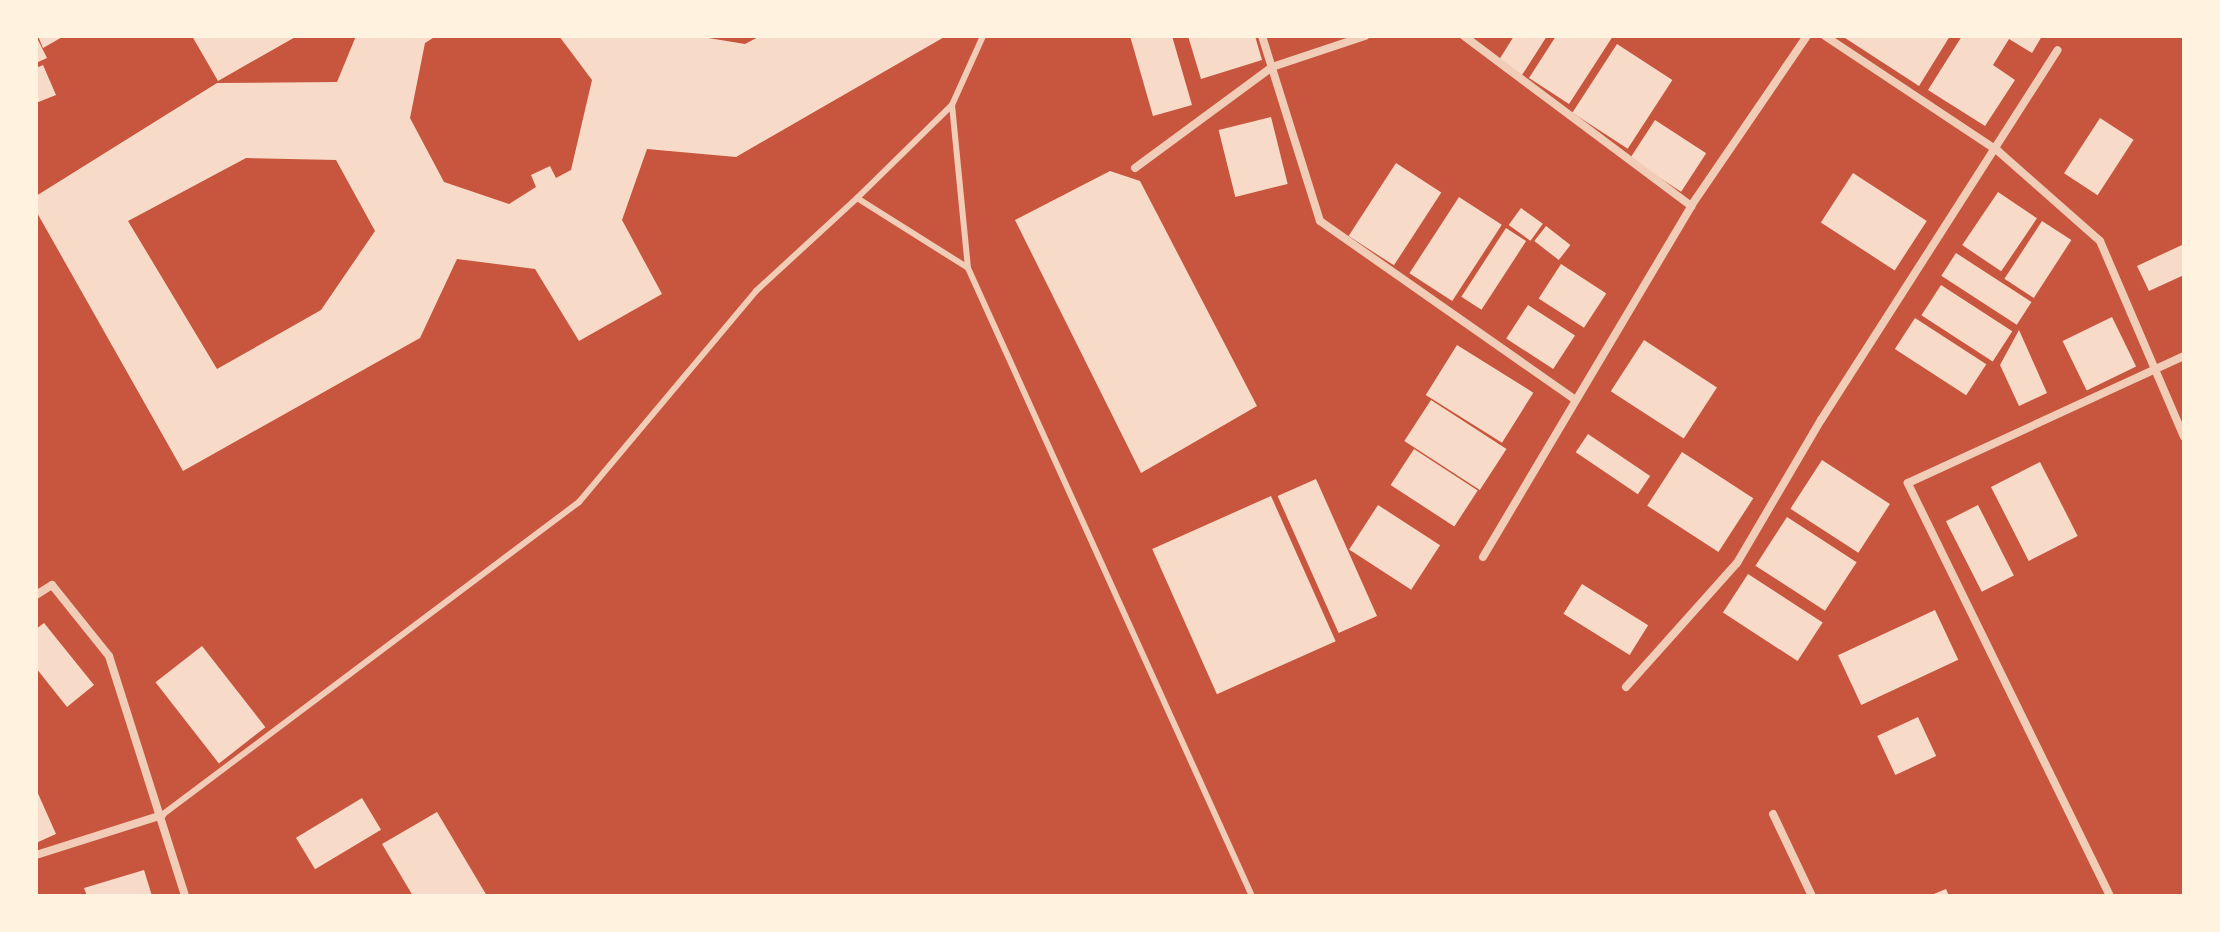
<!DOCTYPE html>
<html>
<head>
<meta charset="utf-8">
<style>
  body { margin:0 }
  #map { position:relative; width:2220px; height:932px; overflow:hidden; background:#c8553d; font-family:"Alegreya Sans",sans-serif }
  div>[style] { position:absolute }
  .building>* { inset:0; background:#f7dbc8; transform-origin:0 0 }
  .service>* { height:6px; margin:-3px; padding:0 3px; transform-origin:3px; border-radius:3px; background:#f1ccb7 }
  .minor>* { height:8px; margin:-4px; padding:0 4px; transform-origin:4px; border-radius:4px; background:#f1ccb7 }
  span { translate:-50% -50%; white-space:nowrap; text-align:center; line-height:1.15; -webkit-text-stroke:6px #fff3e0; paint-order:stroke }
  .frame { position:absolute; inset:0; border:38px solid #fff3e0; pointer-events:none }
</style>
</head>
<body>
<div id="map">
  <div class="building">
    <i style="clip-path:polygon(36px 36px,47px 58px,36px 63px)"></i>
    <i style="clip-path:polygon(38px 36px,64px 36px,43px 48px)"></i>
    <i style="clip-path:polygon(192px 36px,297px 36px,218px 81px)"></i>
    <i style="clip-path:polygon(evenodd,356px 36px,436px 36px,425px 43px,410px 118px,444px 182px,509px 204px,536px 187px,531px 175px,550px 166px,556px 178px,571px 170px,592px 80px,559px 36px,696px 36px,745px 44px,760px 36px,946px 36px,736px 157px,647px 149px,622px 220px,662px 294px,579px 341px,535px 269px,457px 259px,420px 338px,183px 471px,36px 211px,36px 196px,217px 83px,337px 82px,356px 36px,246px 158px,336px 160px,375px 231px,321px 310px,217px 369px,128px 221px,246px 158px)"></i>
    <i style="clip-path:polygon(1130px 36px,1172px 36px,1192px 105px,1153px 116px)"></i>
    <i style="clip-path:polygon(1188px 36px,1255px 36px,1262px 60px,1201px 79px)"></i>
    <i style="clip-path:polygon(1514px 36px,1547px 36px,1522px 75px,1499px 60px)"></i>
    <i style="clip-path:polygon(1556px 36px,1613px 36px,1569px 104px,1529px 78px)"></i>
    <i style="clip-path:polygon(1842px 36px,1950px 36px,1919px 86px)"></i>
    <i style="clip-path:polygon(1962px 36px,2042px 36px,2032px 53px,2009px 39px,1993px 65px,2015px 80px,1985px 126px,1928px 90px)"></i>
    <i style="left:1617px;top:44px;width:66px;height:82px;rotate:33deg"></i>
    <i style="clip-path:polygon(43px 65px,56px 95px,36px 103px,36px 68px)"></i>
    <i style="left:1271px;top:117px;width:69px;height:54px;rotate:76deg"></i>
    <i style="left:2100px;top:118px;width:40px;height:66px;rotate:33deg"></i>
    <i style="left:1655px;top:120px;width:61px;height:46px;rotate:33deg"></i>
    <i style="left:1396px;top:163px;width:54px;height:87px;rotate:33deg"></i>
    <i style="clip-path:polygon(1110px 171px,1140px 181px,1257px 406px,1141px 473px,1015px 220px)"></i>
    <i style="left:1853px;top:173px;width:88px;height:59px;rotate:33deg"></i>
    <i style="left:1998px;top:192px;width:47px;height:64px;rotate:34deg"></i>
    <i style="left:1459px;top:197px;width:51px;height:91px;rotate:33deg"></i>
    <i style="left:1521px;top:208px;width:27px;height:21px;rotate:36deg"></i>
    <i style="left:2042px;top:221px;width:35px;height:69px;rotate:33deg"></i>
    <i style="left:1546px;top:226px;width:31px;height:19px;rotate:38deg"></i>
    <i style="left:1506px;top:228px;width:24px;height:82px;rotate:33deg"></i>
    <i style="clip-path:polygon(2184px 244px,2184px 275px,2149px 291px,2137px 266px)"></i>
    <i style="left:1956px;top:253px;width:90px;height:27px;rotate:33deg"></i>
    <i style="left:1561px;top:264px;width:54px;height:41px;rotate:33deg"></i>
    <i style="left:1941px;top:285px;width:85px;height:36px;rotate:33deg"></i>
    <i style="left:1528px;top:305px;width:56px;height:40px;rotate:33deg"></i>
    <i style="left:2112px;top:317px;width:55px;height:55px;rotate:64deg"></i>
    <i style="left:1915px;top:318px;width:85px;height:37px;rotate:33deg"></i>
    <i style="clip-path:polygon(2019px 330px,2047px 393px,2019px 406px,2000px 365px)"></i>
    <i style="left:1644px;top:340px;width:87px;height:61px;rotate:33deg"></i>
    <i style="left:1457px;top:345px;width:90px;height:59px;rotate:32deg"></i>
    <i style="left:1431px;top:400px;width:90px;height:49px;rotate:33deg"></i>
    <i style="left:1588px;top:434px;width:75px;height:22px;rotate:34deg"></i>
    <i style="left:1414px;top:449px;width:76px;height:43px;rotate:33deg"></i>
    <i style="left:1682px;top:452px;width:85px;height:64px;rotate:33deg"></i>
    <i style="left:1822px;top:460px;width:81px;height:58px;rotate:33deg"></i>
    <i style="left:2040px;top:462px;width:83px;height:55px;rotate:63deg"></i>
    <i style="left:1316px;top:479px;width:150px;height:42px;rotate:66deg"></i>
    <i style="left:1271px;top:496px;width:159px;height:130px;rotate:66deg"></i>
    <i style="left:1378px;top:505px;width:74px;height:53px;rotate:33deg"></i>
    <i style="left:1978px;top:505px;width:79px;height:36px;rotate:63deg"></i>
    <i style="left:1787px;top:517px;width:83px;height:58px;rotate:33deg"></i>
    <i style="left:1748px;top:574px;width:89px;height:46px;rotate:33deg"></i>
    <i style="left:1582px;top:584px;width:78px;height:35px;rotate:32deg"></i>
    <i style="left:1935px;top:610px;width:55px;height:107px;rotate:65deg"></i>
    <i style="clip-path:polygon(44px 623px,94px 685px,67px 707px,36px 668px,36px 629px)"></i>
    <i style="left:202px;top:646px;width:103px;height:59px;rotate:52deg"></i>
    <i style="left:1918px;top:717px;width:43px;height:45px;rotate:65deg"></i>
    <i style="clip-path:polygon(36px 789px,56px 834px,36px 843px)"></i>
    <i style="left:362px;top:798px;width:37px;height:77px;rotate:59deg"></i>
    <i style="clip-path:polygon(437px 812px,487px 896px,413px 896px,382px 844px)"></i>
    <i style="clip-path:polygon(144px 870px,152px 896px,87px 896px,84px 888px)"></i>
    <i style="clip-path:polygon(1946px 889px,1949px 896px,1929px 896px)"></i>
  </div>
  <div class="service">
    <i style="left:983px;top:36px;width:76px;rotate:114.2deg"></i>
    <i style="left:952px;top:105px;width:133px;rotate:135.6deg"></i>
    <i style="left:857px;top:198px;width:131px;rotate:32.2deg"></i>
    <i style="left:968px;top:268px;width:689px;rotate:65.67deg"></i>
    <i style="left:952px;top:105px;width:164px;rotate:84.4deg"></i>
    <i style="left:162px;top:815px;width:521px;rotate:-36.89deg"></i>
    <i style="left:579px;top:502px;width:275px;rotate:-50deg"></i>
    <i style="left:756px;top:291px;width:137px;rotate:-42.6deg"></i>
  </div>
  <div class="minor">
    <i style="left:1262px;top:36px;width:194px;rotate:72.6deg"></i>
    <i style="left:1320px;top:221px;width:309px;rotate:35deg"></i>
    <i style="left:1464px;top:36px;width:284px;rotate:36.8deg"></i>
    <i style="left:1825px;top:36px;width:208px;rotate:33.6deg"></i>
    <i style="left:1998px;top:151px;width:136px;rotate:41.4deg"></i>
    <i style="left:2100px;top:241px;width:213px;rotate:66.8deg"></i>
    <i style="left:1135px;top:168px;width:170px;rotate:-36.4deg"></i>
    <i style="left:1272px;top:67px;width:98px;rotate:-18.4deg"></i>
    <i style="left:1483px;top:557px;width:408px;rotate:-59.3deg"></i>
    <i style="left:1691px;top:206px;width:206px;rotate:-55.7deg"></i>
    <i style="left:36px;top:595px;width:19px;rotate:-32deg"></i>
    <i style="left:52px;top:585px;width:91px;rotate:51.2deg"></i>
    <i style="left:109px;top:656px;width:252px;rotate:72.4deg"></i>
    <i style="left:1626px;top:687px;width:166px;rotate:-48.2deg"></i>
    <i style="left:1737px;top:563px;width:166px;rotate:-59.6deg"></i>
    <i style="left:1821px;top:420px;width:439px;rotate:-57.4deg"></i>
    <i style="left:1773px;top:814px;width:91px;rotate:64.6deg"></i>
    <i style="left:36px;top:855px;width:132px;rotate:-17.6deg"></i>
    <i style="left:2110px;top:896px;width:460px;rotate:-116.1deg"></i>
    <i style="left:1908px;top:483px;width:304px;rotate:-24.7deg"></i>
  </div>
  <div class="frame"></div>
</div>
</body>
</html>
